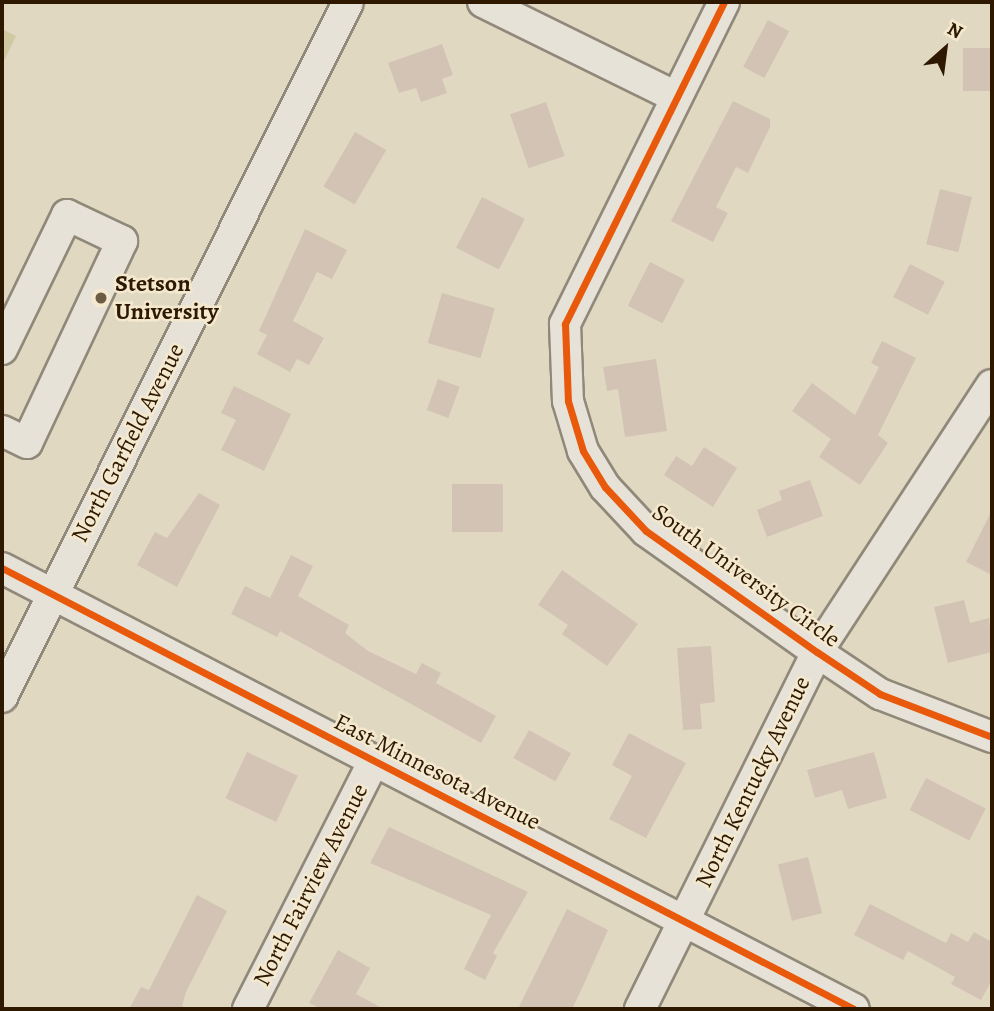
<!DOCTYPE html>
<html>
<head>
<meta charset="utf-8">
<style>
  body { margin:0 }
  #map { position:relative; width:994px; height:1011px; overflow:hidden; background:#e1d8c2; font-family:Alegreya,serif }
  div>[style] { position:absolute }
  .green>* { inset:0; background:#cfcaa2 }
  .building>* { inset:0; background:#d3c3b4; transform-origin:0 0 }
  .roads { filter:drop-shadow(2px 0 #908879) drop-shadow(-2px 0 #908879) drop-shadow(0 2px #908879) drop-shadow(0 -2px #908879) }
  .minor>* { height:30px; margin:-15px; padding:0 15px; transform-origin:15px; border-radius:15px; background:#e7e2d7 }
  .cycleway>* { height:7px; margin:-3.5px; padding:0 3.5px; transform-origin:3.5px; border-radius:3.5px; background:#e8590c }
  .dots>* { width:19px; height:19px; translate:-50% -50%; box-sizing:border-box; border:4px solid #f4e9cf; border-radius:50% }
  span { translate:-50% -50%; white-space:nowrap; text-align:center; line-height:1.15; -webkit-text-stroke:5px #f4e9cf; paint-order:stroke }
  .poi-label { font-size:24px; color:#2e1900; font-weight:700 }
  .left { translate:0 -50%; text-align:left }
  .street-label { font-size:24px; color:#2e1900 }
  .frame { position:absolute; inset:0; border:4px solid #2e1900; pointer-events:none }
  .north { position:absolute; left:910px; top:14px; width:70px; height:70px; -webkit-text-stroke:5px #f4e9cf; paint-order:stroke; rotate:28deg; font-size:19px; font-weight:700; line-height:28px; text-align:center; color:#2e1900 }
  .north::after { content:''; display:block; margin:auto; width:24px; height:32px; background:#2e1900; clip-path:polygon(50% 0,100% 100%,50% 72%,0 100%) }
</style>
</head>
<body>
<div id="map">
  <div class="green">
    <i style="clip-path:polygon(2px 29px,16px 36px,2px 65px)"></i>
  </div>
  <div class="building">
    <i style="left:768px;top:20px;width:24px;height:53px;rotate:28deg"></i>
    <i style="clip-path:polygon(442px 44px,453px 75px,442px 79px,447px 93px,421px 102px,416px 88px,399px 93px,388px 63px)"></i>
    <i style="left:963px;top:48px;width:29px;height:43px"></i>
    <i style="clip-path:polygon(733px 101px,770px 119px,770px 127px,748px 173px,736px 167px,716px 207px,728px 213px,713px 242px,671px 221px)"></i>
    <i style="left:546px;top:102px;width:57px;height:38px;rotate:71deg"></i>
    <i style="left:355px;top:132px;width:36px;height:63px;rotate:30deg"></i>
    <i style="left:940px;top:189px;width:33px;height:57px;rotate:14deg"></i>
    <i style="left:482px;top:197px;width:48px;height:57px;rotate:27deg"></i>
    <i style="clip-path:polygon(305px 229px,347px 250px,332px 279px,317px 272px,293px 321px,324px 338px,309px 365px,297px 359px,290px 372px,257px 354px,267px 335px,259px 331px)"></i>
    <i style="left:650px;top:262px;width:39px;height:49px;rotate:27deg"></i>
    <i style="left:910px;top:264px;width:39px;height:37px;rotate:27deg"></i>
    <i style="left:442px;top:293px;width:55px;height:52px;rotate:16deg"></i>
    <i style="clip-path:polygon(882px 341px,916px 358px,878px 435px,888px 443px,860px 485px,819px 457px,831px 439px,792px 411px,812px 383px,855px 415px,879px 367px,871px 363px)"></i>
    <i style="clip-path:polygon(656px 359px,667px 431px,625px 437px,618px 389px,607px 391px,603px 367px)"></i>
    <i style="left:438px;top:379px;width:23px;height:33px;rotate:20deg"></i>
    <i style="clip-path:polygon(234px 386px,291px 414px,264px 471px,221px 450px,236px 420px,221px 413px)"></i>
    <i style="clip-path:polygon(704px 447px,737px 468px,713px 507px,664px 475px,676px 456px,692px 466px)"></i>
    <i style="clip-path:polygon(810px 480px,823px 516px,767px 537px,757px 510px,782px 500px,779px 491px)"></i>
    <i style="left:452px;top:484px;width:51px;height:48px"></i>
    <i style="clip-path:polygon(199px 493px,220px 505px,177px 587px,137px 565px,155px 532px,167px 538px)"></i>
    <i style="clip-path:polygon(992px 510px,992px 575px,966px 562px)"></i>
    <i style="clip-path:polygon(291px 555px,313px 566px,298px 596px,349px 625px,345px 633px,368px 651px,416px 674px,422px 663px,441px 673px,436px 683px,496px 716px,481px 743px,280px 631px,277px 637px,231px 614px,245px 586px,270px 598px)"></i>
    <i style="clip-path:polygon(562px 570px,638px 624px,607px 666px,562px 634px,568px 625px,538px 605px)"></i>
    <i style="clip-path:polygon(964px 600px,970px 623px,989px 618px,992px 652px,948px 663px,934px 607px)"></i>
    <i style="clip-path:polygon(711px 646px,715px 702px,700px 704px,702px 729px,683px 730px,677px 648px)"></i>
    <i style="left:529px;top:730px;width:48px;height:32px;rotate:29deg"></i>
    <i style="clip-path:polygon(629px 733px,686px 763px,646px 838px,609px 819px,632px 776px,612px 765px)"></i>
    <i style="left:247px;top:752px;width:56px;height:51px;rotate:25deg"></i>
    <i style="clip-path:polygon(874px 752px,887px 798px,848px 809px,842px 790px,815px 798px,807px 770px)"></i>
    <i style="left:926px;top:778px;width:67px;height:36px;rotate:27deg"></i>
    <i style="clip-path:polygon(389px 827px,528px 892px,493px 953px,497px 956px,485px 980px,464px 969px,491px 915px,370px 863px)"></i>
    <i style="left:808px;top:857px;width:58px;height:31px;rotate:76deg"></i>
    <i style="clip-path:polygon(197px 895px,227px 911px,186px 992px,182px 1006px,188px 1009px,129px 1009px,141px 987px,149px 990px)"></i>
    <i style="clip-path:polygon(870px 904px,946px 943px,951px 933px,968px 942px,974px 932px,992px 942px,992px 980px,981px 1000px,951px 984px,955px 977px,908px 951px,903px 960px,854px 935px)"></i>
    <i style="clip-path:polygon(567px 909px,608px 930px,584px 984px,572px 1009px,518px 1009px)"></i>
    <i style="clip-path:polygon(338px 950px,370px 968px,356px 994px,384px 1009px,321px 1009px,309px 1003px)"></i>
  </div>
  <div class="roads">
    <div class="minor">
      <i style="left:483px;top:2px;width:213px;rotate:26.2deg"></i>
      <i style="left:724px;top:2px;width:359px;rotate:116.3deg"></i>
      <i style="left:565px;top:324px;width:77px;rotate:87.8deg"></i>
      <i style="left:568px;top:401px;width:52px;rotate:73.3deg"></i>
      <i style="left:583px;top:451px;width:42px;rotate:58.6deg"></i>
      <i style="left:605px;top:487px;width:60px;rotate:47deg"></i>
      <i style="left:646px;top:531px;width:209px;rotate:35.3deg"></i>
      <i style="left:817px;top:652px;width:76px;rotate:33.7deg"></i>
      <i style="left:880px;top:694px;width:120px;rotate:21deg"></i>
      <i style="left:2px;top:349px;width:149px;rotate:-64.1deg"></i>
      <i style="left:67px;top:215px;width:61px;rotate:25.3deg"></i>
      <i style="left:122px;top:241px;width:223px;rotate:115.2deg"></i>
      <i style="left:27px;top:443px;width:28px;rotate:-154deg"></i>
      <i style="left:2px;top:568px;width:959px;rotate:27.37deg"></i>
      <i style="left:2px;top:697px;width:776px;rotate:-63.53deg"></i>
      <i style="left:248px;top:1009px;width:278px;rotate:-63.1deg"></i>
      <i style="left:640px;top:1009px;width:398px;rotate:-63.6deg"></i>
      <i style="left:817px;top:652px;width:319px;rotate:-56.8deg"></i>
    </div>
  </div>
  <div class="cycleway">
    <i style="left:724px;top:2px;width:359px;rotate:116.3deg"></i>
    <i style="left:565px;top:324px;width:77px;rotate:87.8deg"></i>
    <i style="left:568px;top:401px;width:52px;rotate:73.3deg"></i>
    <i style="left:583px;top:451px;width:42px;rotate:58.6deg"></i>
    <i style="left:605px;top:487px;width:60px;rotate:47deg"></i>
    <i style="left:646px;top:531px;width:209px;rotate:35.3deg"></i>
    <i style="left:817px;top:652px;width:76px;rotate:33.7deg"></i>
    <i style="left:880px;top:694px;width:120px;rotate:21deg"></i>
    <i style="left:2px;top:568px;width:959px;rotate:27.37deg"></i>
  </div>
  <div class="dots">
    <i style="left:101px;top:298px;background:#6d5c44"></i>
  </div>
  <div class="poi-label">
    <span class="left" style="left:115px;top:298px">Stetson<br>University</span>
  </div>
  <div class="street-label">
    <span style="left:128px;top:443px;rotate:-63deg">North Garfield Avenue</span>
    <span style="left:746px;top:576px;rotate:36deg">South University Circle</span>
    <span style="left:437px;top:772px;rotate:27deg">East Minnesota Avenue</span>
    <span style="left:753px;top:782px;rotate:-64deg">North Kentucky Avenue</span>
    <span style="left:311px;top:885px;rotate:-63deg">North Fairview Avenue</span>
  </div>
  <div class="frame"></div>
  <div class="north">N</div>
</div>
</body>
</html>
